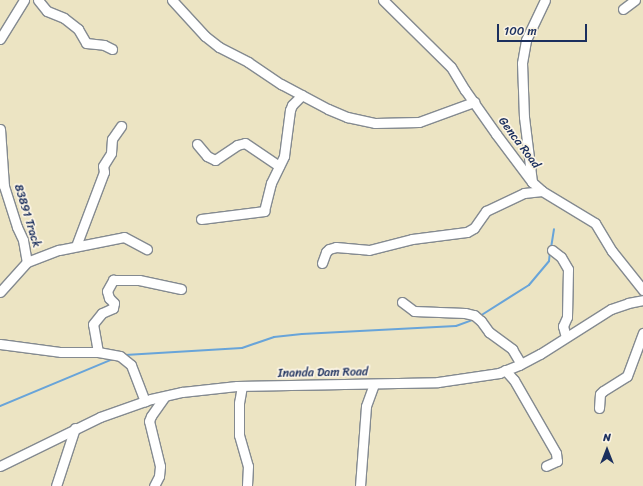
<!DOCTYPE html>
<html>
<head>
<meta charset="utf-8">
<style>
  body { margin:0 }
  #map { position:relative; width:643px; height:486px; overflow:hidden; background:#ece4c3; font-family:Sriracha,sans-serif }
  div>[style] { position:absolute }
  .stream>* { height:2px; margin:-1px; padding:0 1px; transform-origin:1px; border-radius:1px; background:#68a4d9 }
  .roads { filter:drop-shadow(1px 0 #848a90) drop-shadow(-1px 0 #848a90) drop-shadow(0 1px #848a90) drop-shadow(0 -1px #848a90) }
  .minor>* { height:9px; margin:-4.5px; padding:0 4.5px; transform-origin:4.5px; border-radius:4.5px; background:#fff }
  span { translate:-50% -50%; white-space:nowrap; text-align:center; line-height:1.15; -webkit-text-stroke:3.5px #fcf5e5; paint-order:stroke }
  .street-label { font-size:12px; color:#1b2f5e }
  .north { position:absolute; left:587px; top:430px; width:40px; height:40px; -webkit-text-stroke:3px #fcf5e5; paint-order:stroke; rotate:0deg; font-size:11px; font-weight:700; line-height:16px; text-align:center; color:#1b2f5e }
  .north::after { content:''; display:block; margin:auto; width:14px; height:18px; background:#1b2f5e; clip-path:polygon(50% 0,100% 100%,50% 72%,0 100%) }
  .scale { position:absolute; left:497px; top:24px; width:90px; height:18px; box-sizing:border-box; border:2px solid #1b2f5e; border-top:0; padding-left:5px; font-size:12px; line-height:14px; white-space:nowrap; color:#1b2f5e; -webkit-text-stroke:3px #fcf5e5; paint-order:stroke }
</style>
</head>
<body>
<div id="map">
  <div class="stream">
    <i style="left:551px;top:248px;width:19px;rotate:-81deg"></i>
    <i style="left:480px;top:316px;width:58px;rotate:-32.3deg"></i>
    <i style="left:529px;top:285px;width:31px;rotate:-50deg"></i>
    <i style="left:549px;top:261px;width:9px;rotate:-84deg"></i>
    <i style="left:125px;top:355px;width:117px;rotate:-3.4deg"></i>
    <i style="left:242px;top:348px;width:34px;rotate:-19deg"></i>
    <i style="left:274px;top:337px;width:28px;rotate:-6deg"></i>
    <i style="left:302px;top:334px;width:154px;rotate:-3deg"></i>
    <i style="left:456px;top:326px;width:20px;rotate:-20deg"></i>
    <i style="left:0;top:406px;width:122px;rotate:-22.6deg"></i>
  </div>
  <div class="roads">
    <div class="minor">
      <i style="left:38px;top:0;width:14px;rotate:51deg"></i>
      <i style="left:47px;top:11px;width:18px;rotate:22deg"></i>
      <i style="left:64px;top:18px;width:18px;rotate:38deg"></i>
      <i style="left:78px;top:29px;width:16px;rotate:60deg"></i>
      <i style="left:86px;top:43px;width:18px;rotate:6deg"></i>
      <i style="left:104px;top:45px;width:9px;rotate:27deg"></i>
      <i style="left:172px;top:0;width:49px;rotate:47.5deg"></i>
      <i style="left:205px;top:36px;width:18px;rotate:38deg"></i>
      <i style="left:219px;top:47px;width:33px;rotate:27deg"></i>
      <i style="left:248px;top:62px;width:40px;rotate:34deg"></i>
      <i style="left:281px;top:84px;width:53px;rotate:28deg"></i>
      <i style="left:328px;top:109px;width:21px;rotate:23deg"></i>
      <i style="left:347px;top:117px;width:29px;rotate:12deg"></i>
      <i style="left:375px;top:123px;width:44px;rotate:-1.3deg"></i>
      <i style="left:419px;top:122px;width:59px;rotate:-20deg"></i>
      <i style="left:383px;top:0;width:95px;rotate:44.6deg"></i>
      <i style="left:451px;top:67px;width:27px;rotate:59deg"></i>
      <i style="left:465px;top:90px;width:54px;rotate:54.8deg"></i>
      <i style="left:496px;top:134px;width:60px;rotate:53.1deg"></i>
      <i style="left:532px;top:182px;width:13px;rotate:42deg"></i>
      <i style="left:542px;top:191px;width:62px;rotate:31.1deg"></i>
      <i style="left:595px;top:223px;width:33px;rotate:59deg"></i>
      <i style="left:612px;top:251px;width:50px;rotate:51.5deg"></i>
      <i style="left:623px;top:9px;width:15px;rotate:-37deg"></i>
      <i style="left:0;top:39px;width:46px;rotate:-58.4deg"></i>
      <i style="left:0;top:129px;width:57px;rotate:86deg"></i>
      <i style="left:4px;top:186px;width:43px;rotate:72.4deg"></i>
      <i style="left:17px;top:227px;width:14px;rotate:65deg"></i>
      <i style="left:23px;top:240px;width:22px;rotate:80deg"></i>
      <i style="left:197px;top:144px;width:16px;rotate:50deg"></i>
      <i style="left:207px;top:156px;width:9px;rotate:27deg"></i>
      <i style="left:215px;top:160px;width:27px;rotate:-34deg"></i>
      <i style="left:237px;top:145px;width:8px;rotate:-14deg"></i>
      <i style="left:245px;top:143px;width:41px;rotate:34.1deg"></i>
      <i style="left:532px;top:182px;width:65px;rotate:-97deg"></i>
      <i style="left:524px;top:117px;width:54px;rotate:-92.1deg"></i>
      <i style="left:522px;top:63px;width:23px;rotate:-80deg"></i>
      <i style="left:526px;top:40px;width:44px;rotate:-64.6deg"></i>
      <i style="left:201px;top:219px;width:64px;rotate:-7.2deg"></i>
      <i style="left:264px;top:211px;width:29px;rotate:-76deg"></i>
      <i style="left:271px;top:183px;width:30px;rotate:-64deg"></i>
      <i style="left:284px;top:156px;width:46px;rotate:-82.6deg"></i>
      <i style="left:290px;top:110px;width:5px;rotate:-68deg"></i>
      <i style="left:292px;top:105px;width:14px;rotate:-45deg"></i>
      <i style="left:76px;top:246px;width:79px;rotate:-69.3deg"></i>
      <i style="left:104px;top:172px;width:6px;rotate:-99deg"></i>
      <i style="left:103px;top:166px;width:15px;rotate:-58deg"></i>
      <i style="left:111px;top:153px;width:14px;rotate:-86deg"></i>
      <i style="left:112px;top:139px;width:16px;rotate:-55deg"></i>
      <i style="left:552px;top:250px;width:11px;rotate:38deg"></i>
      <i style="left:561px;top:257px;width:14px;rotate:60deg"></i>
      <i style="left:568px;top:269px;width:48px;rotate:91.2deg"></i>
      <i style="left:567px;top:317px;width:10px;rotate:114deg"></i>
      <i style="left:563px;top:326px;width:11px;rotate:75deg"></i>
      <i style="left:322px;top:263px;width:12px;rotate:-70deg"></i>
      <i style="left:326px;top:252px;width:4px;rotate:-45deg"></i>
      <i style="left:329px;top:249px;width:7px;rotate:-16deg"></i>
      <i style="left:336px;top:247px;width:33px;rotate:5deg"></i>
      <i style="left:369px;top:250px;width:44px;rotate:-14.3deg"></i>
      <i style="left:412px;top:239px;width:55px;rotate:-7.3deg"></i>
      <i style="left:467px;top:232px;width:8px;rotate:-30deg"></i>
      <i style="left:474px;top:228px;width:21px;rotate:-55deg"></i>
      <i style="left:486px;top:211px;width:42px;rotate:-25.3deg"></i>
      <i style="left:524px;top:193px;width:18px;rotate:-6deg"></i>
      <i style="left:0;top:292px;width:40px;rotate:-48deg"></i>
      <i style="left:27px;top:262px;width:34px;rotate:-21deg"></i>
      <i style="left:59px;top:250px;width:66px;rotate:-11.3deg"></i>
      <i style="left:124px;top:237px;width:26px;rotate:28deg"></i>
      <i style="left:402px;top:302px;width:15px;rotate:37deg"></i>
      <i style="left:414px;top:311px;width:51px;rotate:2.2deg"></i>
      <i style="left:465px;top:313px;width:9px;rotate:13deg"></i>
      <i style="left:474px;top:315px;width:9px;rotate:41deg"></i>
      <i style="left:481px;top:321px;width:14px;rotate:54deg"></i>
      <i style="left:489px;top:332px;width:29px;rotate:36deg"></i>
      <i style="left:512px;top:349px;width:17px;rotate:59deg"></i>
      <i style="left:0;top:344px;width:62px;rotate:7.5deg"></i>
      <i style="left:61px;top:352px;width:37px"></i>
      <i style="left:98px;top:352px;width:22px;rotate:10deg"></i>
      <i style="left:120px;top:356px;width:14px;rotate:39deg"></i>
      <i style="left:131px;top:365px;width:39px;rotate:69deg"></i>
      <i style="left:98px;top:352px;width:28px;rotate:-100deg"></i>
      <i style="left:93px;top:324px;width:14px;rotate:-51deg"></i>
      <i style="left:102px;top:313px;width:12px;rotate:-24deg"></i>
      <i style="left:113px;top:308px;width:5px;rotate:-79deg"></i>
      <i style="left:114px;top:303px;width:7px;rotate:-135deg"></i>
      <i style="left:109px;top:298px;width:7px;rotate:-106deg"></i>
      <i style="left:107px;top:291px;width:13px;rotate:-61deg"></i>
      <i style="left:113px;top:280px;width:26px"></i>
      <i style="left:139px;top:280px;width:43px;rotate:12.1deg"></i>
      <i style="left:505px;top:370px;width:13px;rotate:48deg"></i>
      <i style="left:514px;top:380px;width:84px;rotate:60.1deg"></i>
      <i style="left:556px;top:453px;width:8px;rotate:83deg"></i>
      <i style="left:557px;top:461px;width:12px;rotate:156deg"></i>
      <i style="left:242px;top:386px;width:17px;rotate:100deg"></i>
      <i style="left:239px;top:403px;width:32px;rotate:90deg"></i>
      <i style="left:239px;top:435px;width:32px;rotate:74deg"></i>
      <i style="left:248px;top:466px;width:20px;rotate:93deg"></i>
      <i style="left:599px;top:408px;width:14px;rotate:-86deg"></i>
      <i style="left:600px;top:394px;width:4px;rotate:-45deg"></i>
      <i style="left:603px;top:391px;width:28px;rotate:-32deg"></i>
      <i style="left:627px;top:376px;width:46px;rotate:-69.6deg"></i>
      <i style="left:0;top:466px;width:111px;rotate:-26.1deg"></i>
      <i style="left:100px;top:417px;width:54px;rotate:-19.4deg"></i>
      <i style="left:151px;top:399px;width:32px;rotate:-13deg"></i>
      <i style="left:182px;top:392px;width:55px;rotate:-6.2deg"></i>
      <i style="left:237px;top:386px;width:201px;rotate:-1.1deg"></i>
      <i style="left:438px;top:382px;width:62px;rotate:-8.4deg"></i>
      <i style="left:499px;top:373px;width:22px;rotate:-22deg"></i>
      <i style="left:519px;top:365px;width:24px;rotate:-28deg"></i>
      <i style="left:540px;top:354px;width:84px;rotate:-32.4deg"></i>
      <i style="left:611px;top:309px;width:18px;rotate:-19deg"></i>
      <i style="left:628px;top:303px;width:15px;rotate:-11deg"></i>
      <i style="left:56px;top:486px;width:61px;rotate:-71.9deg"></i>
      <i style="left:154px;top:486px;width:11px;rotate:-63deg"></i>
      <i style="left:159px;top:476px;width:10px;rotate:-84deg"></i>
      <i style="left:160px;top:466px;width:46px;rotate:-103.7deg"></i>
      <i style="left:149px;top:421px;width:5px;rotate:-68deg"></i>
      <i style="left:151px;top:416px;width:24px;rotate:-55deg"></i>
      <i style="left:360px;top:486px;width:80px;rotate:-85.7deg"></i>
      <i style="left:366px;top:406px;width:23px;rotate:-70deg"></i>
    </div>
  </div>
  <div class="street-label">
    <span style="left:519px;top:143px;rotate:53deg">Genca Road</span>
    <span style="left:27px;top:216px;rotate:73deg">83891 Track</span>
    <span style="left:323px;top:373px;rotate:-1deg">Inanda Dam Road</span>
  </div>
  <div class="north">N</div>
  <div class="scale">100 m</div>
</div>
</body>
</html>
